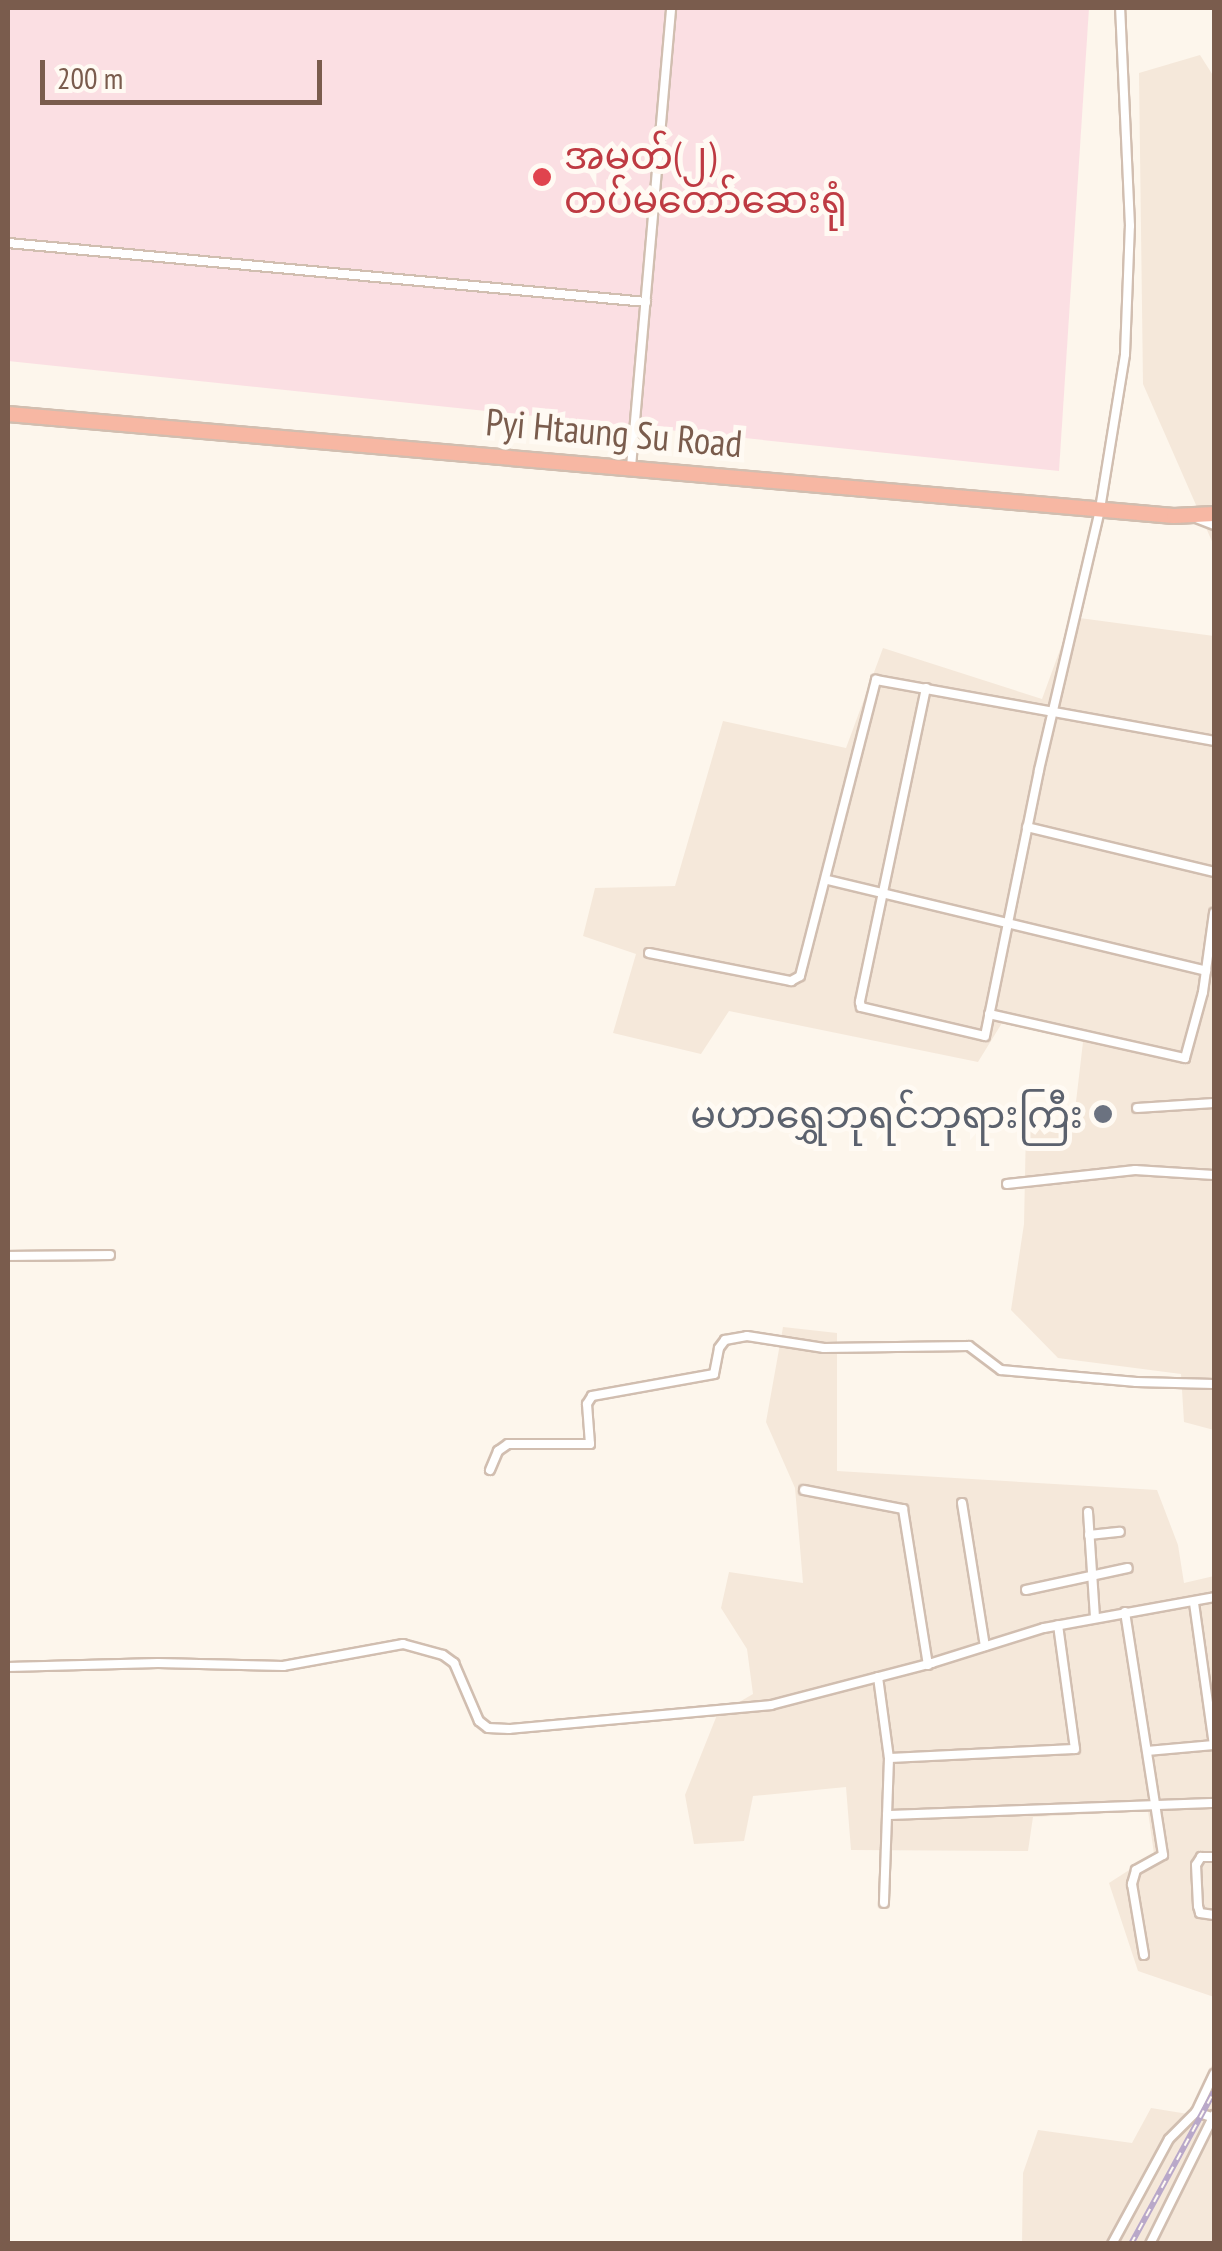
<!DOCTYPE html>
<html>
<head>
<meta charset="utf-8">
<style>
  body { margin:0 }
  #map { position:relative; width:1222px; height:2251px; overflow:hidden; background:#fdf6ec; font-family:"PT Sans Narrow","Noto Sans Myanmar",sans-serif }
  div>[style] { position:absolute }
  .residential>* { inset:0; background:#f5e8da }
  .medical>* { inset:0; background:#fbdfe3 }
  .roads { filter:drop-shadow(2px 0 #d1beb0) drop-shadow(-2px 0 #d1beb0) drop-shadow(0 2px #d1beb0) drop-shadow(0 -2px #d1beb0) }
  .street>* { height:8px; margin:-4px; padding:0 4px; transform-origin:4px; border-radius:4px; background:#fff }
  .highway>* { height:14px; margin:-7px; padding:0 7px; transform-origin:7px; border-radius:7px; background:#f7b7a3 }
  .rail>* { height:6px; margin-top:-3px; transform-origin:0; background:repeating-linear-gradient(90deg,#fffaf3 0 8px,#b9a8c9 0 16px); box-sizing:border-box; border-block:2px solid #b9a8c9 }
  .dots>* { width:28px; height:28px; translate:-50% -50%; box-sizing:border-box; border:5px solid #fffaf3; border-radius:50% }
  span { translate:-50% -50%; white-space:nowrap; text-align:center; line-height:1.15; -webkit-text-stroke:10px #fffaf3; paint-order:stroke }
  .health-label { font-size:38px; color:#be3a42 }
  .left { translate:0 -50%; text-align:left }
  .street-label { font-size:38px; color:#7a5c4d }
  .worship-label { font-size:38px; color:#5b616d }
  .right { translate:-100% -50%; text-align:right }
  .frame { position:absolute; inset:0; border:10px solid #7a5c4d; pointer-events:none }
  .scale { position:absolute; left:40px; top:60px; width:282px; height:45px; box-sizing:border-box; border:5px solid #7a5c4d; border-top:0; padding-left:12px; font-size:30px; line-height:35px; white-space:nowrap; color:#7a5c4d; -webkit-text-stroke:8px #fffaf3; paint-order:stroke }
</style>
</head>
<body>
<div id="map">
  <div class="residential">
    <i style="clip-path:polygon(1200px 55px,1214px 77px,1214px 546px,1143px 384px,1139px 73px)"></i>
    <i style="clip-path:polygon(1072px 617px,1214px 636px,1214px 1430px,1184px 1422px,1181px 1374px,1058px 1358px,1011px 1310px,1024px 1224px,1026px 1127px,1074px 1119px,1083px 1042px,1002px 1023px,978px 1062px,729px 1011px,701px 1054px,613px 1033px,636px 954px,583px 936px,595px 888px,675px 886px,723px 721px,846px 748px,883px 648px,1042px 699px)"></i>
    <i style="clip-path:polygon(783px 1327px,837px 1333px,837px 1471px,1157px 1490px,1178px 1545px,1184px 1583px,1214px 1576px,1214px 1997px,1138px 1971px,1109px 1883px,1154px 1854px,1148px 1811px,1033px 1817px,1028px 1851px,851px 1850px,846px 1787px,753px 1796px,744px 1841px,694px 1844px,685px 1795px,717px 1715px,753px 1694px,747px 1649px,721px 1608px,729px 1572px,803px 1583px,795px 1488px,766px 1422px)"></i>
    <i style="clip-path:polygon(1214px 2061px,1214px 2243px,1022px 2244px,1023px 2173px,1038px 2130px,1132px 2143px,1151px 2108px,1188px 2114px)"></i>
  </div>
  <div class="medical">
    <i style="clip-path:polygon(8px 8px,1089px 8px,1059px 471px,8px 361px)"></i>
  </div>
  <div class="roads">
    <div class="street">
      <i style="left:8px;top:243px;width:641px;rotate:5.28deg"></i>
      <i style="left:631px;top:467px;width:461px;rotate:-85deg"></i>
      <i style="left:1196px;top:518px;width:19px;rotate:21deg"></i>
      <i style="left:926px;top:688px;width:321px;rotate:101.9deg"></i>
      <i style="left:860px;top:1002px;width:5px;rotate:79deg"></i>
      <i style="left:861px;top:1007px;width:127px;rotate:13.2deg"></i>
      <i style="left:985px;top:1036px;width:271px;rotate:-78.5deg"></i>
      <i style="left:1039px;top:770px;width:268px;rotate:-76.8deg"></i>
      <i style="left:1100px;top:509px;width:157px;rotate:-80.8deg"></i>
      <i style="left:1125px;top:354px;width:128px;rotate:-87.8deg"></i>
      <i style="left:1130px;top:226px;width:218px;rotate:-92.6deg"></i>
      <i style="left:1027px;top:827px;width:192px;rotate:13.5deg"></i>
      <i style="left:828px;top:880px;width:389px;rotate:13.5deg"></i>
      <i style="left:649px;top:953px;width:145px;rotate:11.2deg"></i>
      <i style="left:791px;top:981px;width:10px;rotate:-29deg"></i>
      <i style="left:800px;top:976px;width:306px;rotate:-75.6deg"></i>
      <i style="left:876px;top:680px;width:343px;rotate:10.2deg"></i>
      <i style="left:989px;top:1014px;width:201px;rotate:12.7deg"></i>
      <i style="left:1185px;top:1058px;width:68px;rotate:-74.7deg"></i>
      <i style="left:1203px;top:992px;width:80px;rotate:-82.1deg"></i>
      <i style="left:1137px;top:1108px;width:77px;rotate:-3.7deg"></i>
      <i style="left:1007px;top:1184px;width:129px;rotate:-6.2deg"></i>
      <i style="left:1135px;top:1170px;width:79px;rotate:3.6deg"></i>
      <i style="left:8px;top:1256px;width:102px;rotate:-0.6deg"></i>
      <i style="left:490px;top:1470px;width:21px;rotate:-67deg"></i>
      <i style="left:498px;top:1451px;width:12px;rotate:-35deg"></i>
      <i style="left:508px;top:1444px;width:82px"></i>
      <i style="left:590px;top:1444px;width:40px;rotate:-94.3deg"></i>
      <i style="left:587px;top:1404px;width:9px;rotate:-58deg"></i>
      <i style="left:592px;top:1396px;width:124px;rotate:-10.2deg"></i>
      <i style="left:714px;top:1374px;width:26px;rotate:-79deg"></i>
      <i style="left:719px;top:1348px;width:10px;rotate:-53deg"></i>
      <i style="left:725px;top:1340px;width:22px;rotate:-10deg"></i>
      <i style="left:747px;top:1336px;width:78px;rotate:8.9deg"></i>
      <i style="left:824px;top:1348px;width:145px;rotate:-0.8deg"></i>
      <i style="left:969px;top:1346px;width:40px;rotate:37deg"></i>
      <i style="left:1001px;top:1370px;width:136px;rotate:5.1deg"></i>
      <i style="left:1136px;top:1382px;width:78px;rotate:1.5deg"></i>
      <i style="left:804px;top:1490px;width:101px;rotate:10.9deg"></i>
      <i style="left:903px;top:1509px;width:158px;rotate:80.9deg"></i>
      <i style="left:962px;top:1503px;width:145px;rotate:80.9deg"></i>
      <i style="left:1088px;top:1512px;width:105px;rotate:86.2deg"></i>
      <i style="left:1089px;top:1535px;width:31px;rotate:-6deg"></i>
      <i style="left:1026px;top:1590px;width:104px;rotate:-12.2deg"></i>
      <i style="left:1194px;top:1603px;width:143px;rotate:82deg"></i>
      <i style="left:1125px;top:1612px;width:246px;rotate:81.1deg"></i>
      <i style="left:1163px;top:1855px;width:31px;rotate:151deg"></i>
      <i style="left:1136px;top:1870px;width:15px;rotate:106deg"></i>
      <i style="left:1132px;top:1884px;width:72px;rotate:80.4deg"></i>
      <i style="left:8px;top:1667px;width:150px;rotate:-1.5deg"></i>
      <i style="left:158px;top:1663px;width:125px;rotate:1.4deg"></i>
      <i style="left:283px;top:1666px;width:122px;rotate:-10.4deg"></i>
      <i style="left:403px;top:1644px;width:41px;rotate:15.4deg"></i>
      <i style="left:443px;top:1655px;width:14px;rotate:36deg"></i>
      <i style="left:454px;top:1663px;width:63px;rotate:66.7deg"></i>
      <i style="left:479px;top:1721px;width:11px;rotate:38deg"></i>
      <i style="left:488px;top:1728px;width:21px;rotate:3deg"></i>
      <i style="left:509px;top:1729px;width:263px;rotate:-5.2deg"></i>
      <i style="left:771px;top:1705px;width:166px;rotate:-14.6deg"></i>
      <i style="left:932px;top:1663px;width:117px;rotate:-17.4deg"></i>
      <i style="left:1044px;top:1628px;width:173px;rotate:-10.3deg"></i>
      <i style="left:878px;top:1677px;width:82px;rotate:82.3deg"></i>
      <i style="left:889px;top:1758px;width:145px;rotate:92deg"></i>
      <i style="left:1147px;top:1751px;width:67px;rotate:-5.1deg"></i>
      <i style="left:889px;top:1758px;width:186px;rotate:-2.8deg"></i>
      <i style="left:1075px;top:1749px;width:125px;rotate:-97.8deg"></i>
      <i style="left:887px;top:1815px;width:327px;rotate:-2.1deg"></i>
      <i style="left:1214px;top:1857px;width:13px;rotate:180deg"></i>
      <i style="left:1201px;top:1857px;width:9px;rotate:122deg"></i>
      <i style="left:1196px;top:1865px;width:41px;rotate:87.2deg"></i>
      <i style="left:1198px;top:1906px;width:7px;rotate:74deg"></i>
      <i style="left:1200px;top:1913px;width:14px;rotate:8deg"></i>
      <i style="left:1196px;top:2112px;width:42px;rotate:-64.7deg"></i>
      <i style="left:1112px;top:2244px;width:119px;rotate:-61.5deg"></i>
      <i style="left:1169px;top:2139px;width:38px;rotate:-45deg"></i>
      <i style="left:1196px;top:2112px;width:19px;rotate:18deg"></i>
      <i style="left:1150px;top:2244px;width:144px;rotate:-63.6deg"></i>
    </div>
    <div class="highway">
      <i style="left:8px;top:414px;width:1170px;rotate:5deg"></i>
      <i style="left:1174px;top:516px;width:40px;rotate:-2.9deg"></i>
    </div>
  </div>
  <div class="rail">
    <i style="left:1131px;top:2244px;width:173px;rotate:-61.4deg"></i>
  </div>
  <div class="dots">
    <i style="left:542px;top:177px;background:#e0444e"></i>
    <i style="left:1103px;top:1114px;background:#6b7280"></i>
  </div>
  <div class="health-label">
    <span class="left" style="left:564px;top:177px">အမှတ်(၂)<br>တပ်မတော်ဆေးရုံ</span>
  </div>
  <div class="street-label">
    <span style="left:614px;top:432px;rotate:5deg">Pyi Htaung Su Road</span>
  </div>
  <div class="worship-label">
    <span class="right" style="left:1083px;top:1114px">မဟာရွှေဘုရင်ဘုရားကြီး</span>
  </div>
  <div class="frame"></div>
  <div class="scale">200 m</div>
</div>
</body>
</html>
